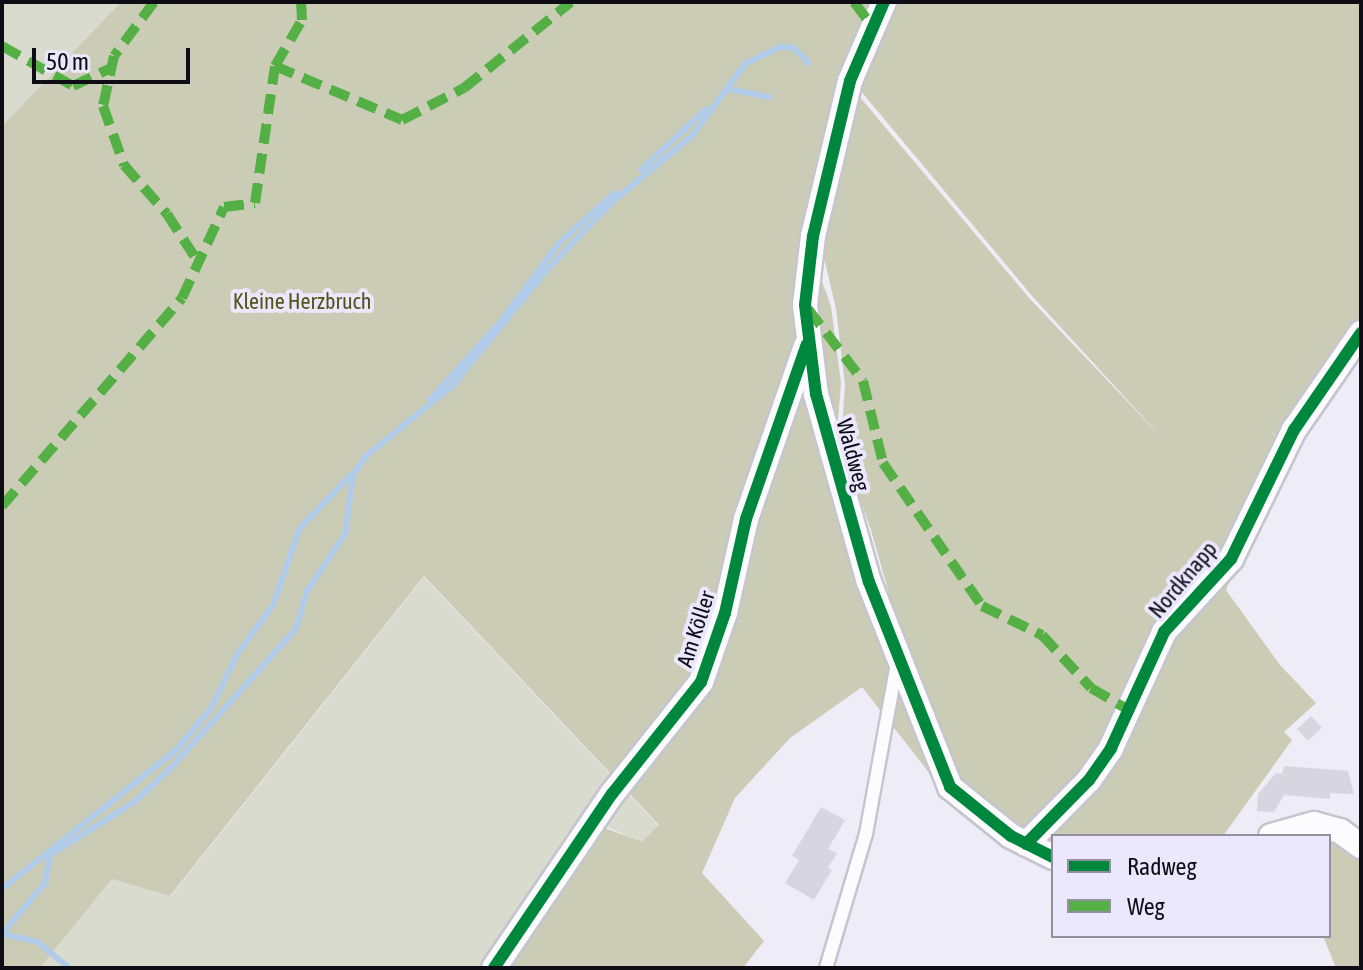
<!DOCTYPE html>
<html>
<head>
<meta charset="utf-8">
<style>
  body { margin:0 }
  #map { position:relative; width:1363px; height:970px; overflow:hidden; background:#eeecf7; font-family:"Asap Condensed",sans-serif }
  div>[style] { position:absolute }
  .green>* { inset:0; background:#dadbcf }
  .forest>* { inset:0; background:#caccb5 }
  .stream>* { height:6px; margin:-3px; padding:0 3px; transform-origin:3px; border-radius:3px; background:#b0ccea }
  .building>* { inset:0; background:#d7d5df; transform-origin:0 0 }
  .roads { filter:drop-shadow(2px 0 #c6c4ce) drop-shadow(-2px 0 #c6c4ce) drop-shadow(0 2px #c6c4ce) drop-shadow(0 -2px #c6c4ce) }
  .lane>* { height:12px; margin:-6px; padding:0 6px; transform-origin:6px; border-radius:6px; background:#fcfcfe }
  .street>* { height:24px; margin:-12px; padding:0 12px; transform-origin:12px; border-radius:12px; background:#fcfcfe }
  .quiet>* { height:10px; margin-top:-5px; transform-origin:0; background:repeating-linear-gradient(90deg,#54b044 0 20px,transparent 0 30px) }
  .cycleway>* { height:12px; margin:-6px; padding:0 6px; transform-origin:6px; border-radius:6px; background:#00873e }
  span { translate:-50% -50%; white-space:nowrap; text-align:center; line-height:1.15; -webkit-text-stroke:8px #ebe7fc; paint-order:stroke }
  .park-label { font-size:22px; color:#51541a }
  .street-label { font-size:22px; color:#0e0c14 }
  .frame { position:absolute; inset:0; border:4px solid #0e0c14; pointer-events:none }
  .legend { position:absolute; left:1051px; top:834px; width:280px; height:104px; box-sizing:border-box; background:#ebe7fc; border:2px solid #938f9f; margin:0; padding:10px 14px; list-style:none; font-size:24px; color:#0e0c14 }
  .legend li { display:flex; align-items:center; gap:16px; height:40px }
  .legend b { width:40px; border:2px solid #938f9f }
  .scale { position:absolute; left:32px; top:48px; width:158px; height:36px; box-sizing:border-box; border:4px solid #0e0c14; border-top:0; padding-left:10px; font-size:24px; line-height:28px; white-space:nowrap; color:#0e0c14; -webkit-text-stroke:6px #ebe7fc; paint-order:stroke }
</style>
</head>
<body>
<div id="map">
  <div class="green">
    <i style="clip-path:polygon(2px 2px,121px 2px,2px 126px)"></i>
    <i style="clip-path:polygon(424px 577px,659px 826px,642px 843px,589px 818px,487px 968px,40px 968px,112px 879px,171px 896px)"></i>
  </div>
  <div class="forest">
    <i style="clip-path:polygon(121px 2px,878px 2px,805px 234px,831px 306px,841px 383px,836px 444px,903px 659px,907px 657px,871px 530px,841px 444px,845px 385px,836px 309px,819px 236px,853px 89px,1030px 299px,1164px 440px,1033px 297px,855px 84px,888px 2px,1361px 2px,1361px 323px,1283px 444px,1271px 431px,1281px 446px,1226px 590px,1280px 665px,1316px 703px,1284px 732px,1292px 740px,1223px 836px,1053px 836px,1053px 852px,945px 793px,862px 687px,790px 738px,735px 798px,702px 873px,764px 941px,743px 968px,499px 968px,597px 825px,642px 842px,659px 825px,424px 576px,170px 896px,112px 879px,40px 968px,2px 968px,2px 126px)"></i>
    <i style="clip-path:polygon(1329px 836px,1361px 855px,1361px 968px,1336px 968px,1323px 936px,1329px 936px)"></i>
  </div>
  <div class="stream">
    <i style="left:723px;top:93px;width:6px;rotate:-39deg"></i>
    <i style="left:728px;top:89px;width:42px;rotate:11deg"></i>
    <i style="left:641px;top:170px;width:89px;rotate:-43.2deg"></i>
    <i style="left:431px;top:399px;width:105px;rotate:-48.1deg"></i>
    <i style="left:501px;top:321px;width:97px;rotate:-53.4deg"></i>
    <i style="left:559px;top:243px;width:75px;rotate:-41.8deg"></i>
    <i style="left:2px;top:889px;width:223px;rotate:-38.6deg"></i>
    <i style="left:176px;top:750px;width:55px;rotate:-50.2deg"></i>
    <i style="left:211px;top:708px;width:61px;rotate:-63.9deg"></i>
    <i style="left:238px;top:653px;width:59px;rotate:-53.9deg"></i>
    <i style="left:273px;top:605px;width:82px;rotate:-70.7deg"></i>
    <i style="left:300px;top:528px;width:76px;rotate:-46.1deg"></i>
    <i style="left:2px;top:934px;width:67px;rotate:-49.9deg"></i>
    <i style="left:45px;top:883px;width:28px;rotate:-80deg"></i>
    <i style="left:50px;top:855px;width:99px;rotate:-32.2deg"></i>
    <i style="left:134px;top:802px;width:52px;rotate:-42.6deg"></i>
    <i style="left:172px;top:767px;width:184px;rotate:-48.1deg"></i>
    <i style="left:295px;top:630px;width:41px;rotate:-72.9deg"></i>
    <i style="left:307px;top:591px;width:69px;rotate:-56.3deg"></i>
    <i style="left:345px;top:534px;width:60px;rotate:-82.3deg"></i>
    <i style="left:353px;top:475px;width:23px;rotate:-56deg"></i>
    <i style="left:366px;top:456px;width:111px;rotate:-39.1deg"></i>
    <i style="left:452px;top:386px;width:146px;rotate:-50.8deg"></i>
    <i style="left:544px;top:273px;width:98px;rotate:-46.2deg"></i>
    <i style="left:612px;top:202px;width:104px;rotate:-39.5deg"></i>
    <i style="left:692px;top:136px;width:89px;rotate:-53.6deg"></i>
    <i style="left:745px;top:64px;width:39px;rotate:-26deg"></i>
    <i style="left:780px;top:47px;width:14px;rotate:4deg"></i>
    <i style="left:794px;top:48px;width:21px;rotate:45deg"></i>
    <i style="left:3px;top:934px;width:36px;rotate:13deg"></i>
    <i style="left:38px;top:942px;width:40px;rotate:40deg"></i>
  </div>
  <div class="building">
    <i style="left:1311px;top:716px;width:16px;height:19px;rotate:47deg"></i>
    <i style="clip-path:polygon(1284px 766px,1348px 771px,1354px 794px,1330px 793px,1330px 799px,1284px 795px,1274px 812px,1257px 811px,1258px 794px,1276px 773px,1282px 774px)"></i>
    <i style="clip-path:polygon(821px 807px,845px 820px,828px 849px,837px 853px,828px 868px,832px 870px,814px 900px,785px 883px,799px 860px,792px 856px)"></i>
  </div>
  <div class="roads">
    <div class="lane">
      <i style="left:826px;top:968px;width:140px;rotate:-73.4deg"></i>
      <i style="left:866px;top:834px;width:173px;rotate:-79.7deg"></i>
    </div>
    <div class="street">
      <i style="left:884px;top:2px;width:86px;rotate:113.3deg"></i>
      <i style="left:850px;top:81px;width:159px;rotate:103.4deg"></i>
      <i style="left:813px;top:236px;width:69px;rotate:96.6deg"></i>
      <i style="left:805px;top:305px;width:90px;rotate:83deg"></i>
      <i style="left:816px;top:394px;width:195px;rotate:74.3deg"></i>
      <i style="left:869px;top:582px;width:220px;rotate:68.4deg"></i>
      <i style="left:950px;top:787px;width:78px;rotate:38.8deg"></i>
      <i style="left:1011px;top:836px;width:47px;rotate:26.6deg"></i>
      <i style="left:1271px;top:836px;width:45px;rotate:-15.6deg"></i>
      <i style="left:1314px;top:824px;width:27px;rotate:15deg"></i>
      <i style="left:1340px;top:831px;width:26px;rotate:36deg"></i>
      <i style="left:1026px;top:844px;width:90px;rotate:-45.5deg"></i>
      <i style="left:1089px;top:780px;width:39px;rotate:-55deg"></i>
      <i style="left:1111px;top:748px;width:128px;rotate:-65.4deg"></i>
      <i style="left:1164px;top:632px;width:99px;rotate:-47.5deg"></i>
      <i style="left:1231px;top:559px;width:144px;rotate:-64deg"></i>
      <i style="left:1294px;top:430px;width:118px;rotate:-55.4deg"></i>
      <i style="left:494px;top:968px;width:210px;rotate:-55.9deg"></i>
      <i style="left:612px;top:794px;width:143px;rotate:-51.5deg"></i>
      <i style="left:701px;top:682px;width:73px;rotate:-70.8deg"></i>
      <i style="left:725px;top:613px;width:96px;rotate:-77.4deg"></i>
      <i style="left:746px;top:519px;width:183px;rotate:-70.9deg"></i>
    </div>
  </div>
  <div class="quiet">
    <i style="left:154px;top:2px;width:67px;rotate:126.5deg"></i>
    <i style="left:114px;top:56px;width:51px;rotate:102.4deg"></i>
    <i style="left:103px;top:106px;width:63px;rotate:70.4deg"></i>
    <i style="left:124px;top:165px;width:65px;rotate:48.7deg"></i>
    <i style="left:167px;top:214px;width:57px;rotate:57.1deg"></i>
    <i style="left:854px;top:2px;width:30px;rotate:53deg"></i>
    <i style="left:2px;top:46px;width:81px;rotate:29.4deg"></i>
    <i style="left:73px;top:86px;width:42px;rotate:-25.3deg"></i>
    <i style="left:275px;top:66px;width:138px;rotate:23deg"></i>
    <i style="left:402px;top:120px;width:70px;rotate:-27.3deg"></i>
    <i style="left:464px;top:88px;width:137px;rotate:-38.8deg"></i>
    <i style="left:808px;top:309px;width:91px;rotate:52.6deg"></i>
    <i style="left:863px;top:381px;width:84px;rotate:76.3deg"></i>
    <i style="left:883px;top:463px;width:174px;rotate:55.3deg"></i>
    <i style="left:982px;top:606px;width:67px;rotate:25.8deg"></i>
    <i style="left:1042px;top:635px;width:72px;rotate:47.2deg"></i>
    <i style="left:1091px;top:688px;width:42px;rotate:30.3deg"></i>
    <i style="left:2px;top:506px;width:275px;rotate:-49.1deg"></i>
    <i style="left:182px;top:298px;width:100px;rotate:-65.2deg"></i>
    <i style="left:224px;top:207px;width:31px;rotate:-7deg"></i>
    <i style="left:255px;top:203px;width:138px;rotate:-81.7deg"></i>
    <i style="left:275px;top:66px;width:53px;rotate:-59.6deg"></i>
    <i style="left:302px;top:20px;width:18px;rotate:-93deg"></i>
  </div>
  <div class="cycleway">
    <i style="left:884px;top:2px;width:86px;rotate:113.3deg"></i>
    <i style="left:850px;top:81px;width:159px;rotate:103.4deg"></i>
    <i style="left:813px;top:236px;width:69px;rotate:96.6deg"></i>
    <i style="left:805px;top:305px;width:90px;rotate:83deg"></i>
    <i style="left:816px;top:394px;width:195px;rotate:74.3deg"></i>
    <i style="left:869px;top:582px;width:220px;rotate:68.4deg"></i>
    <i style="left:950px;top:787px;width:78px;rotate:38.8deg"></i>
    <i style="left:1011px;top:836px;width:47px;rotate:26.6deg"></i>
    <i style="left:1026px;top:844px;width:90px;rotate:-45.5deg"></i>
    <i style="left:1089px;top:780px;width:39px;rotate:-55deg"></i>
    <i style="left:1111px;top:748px;width:128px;rotate:-65.4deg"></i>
    <i style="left:1164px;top:632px;width:99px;rotate:-47.5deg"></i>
    <i style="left:1231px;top:559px;width:144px;rotate:-64deg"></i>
    <i style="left:1294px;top:430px;width:118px;rotate:-55.4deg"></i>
    <i style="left:494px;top:968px;width:210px;rotate:-55.9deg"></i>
    <i style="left:612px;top:794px;width:143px;rotate:-51.5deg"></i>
    <i style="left:701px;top:682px;width:73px;rotate:-70.8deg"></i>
    <i style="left:725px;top:613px;width:96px;rotate:-77.4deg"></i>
    <i style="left:746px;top:519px;width:185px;rotate:-70.8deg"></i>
  </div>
  <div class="park-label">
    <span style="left:302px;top:302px">Kleine Herzbruch</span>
  </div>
  <div class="street-label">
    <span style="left:853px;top:455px;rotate:75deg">Waldweg</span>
    <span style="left:1183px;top:580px;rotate:-50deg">Nordknapp</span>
    <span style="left:696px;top:629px;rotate:-72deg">Am Köller</span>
  </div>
  <div class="frame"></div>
  <ul class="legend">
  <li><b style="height:10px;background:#00873e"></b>Radweg</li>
  <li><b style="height:10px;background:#54b044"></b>Weg</li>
  </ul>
  <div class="scale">50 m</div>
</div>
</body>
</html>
